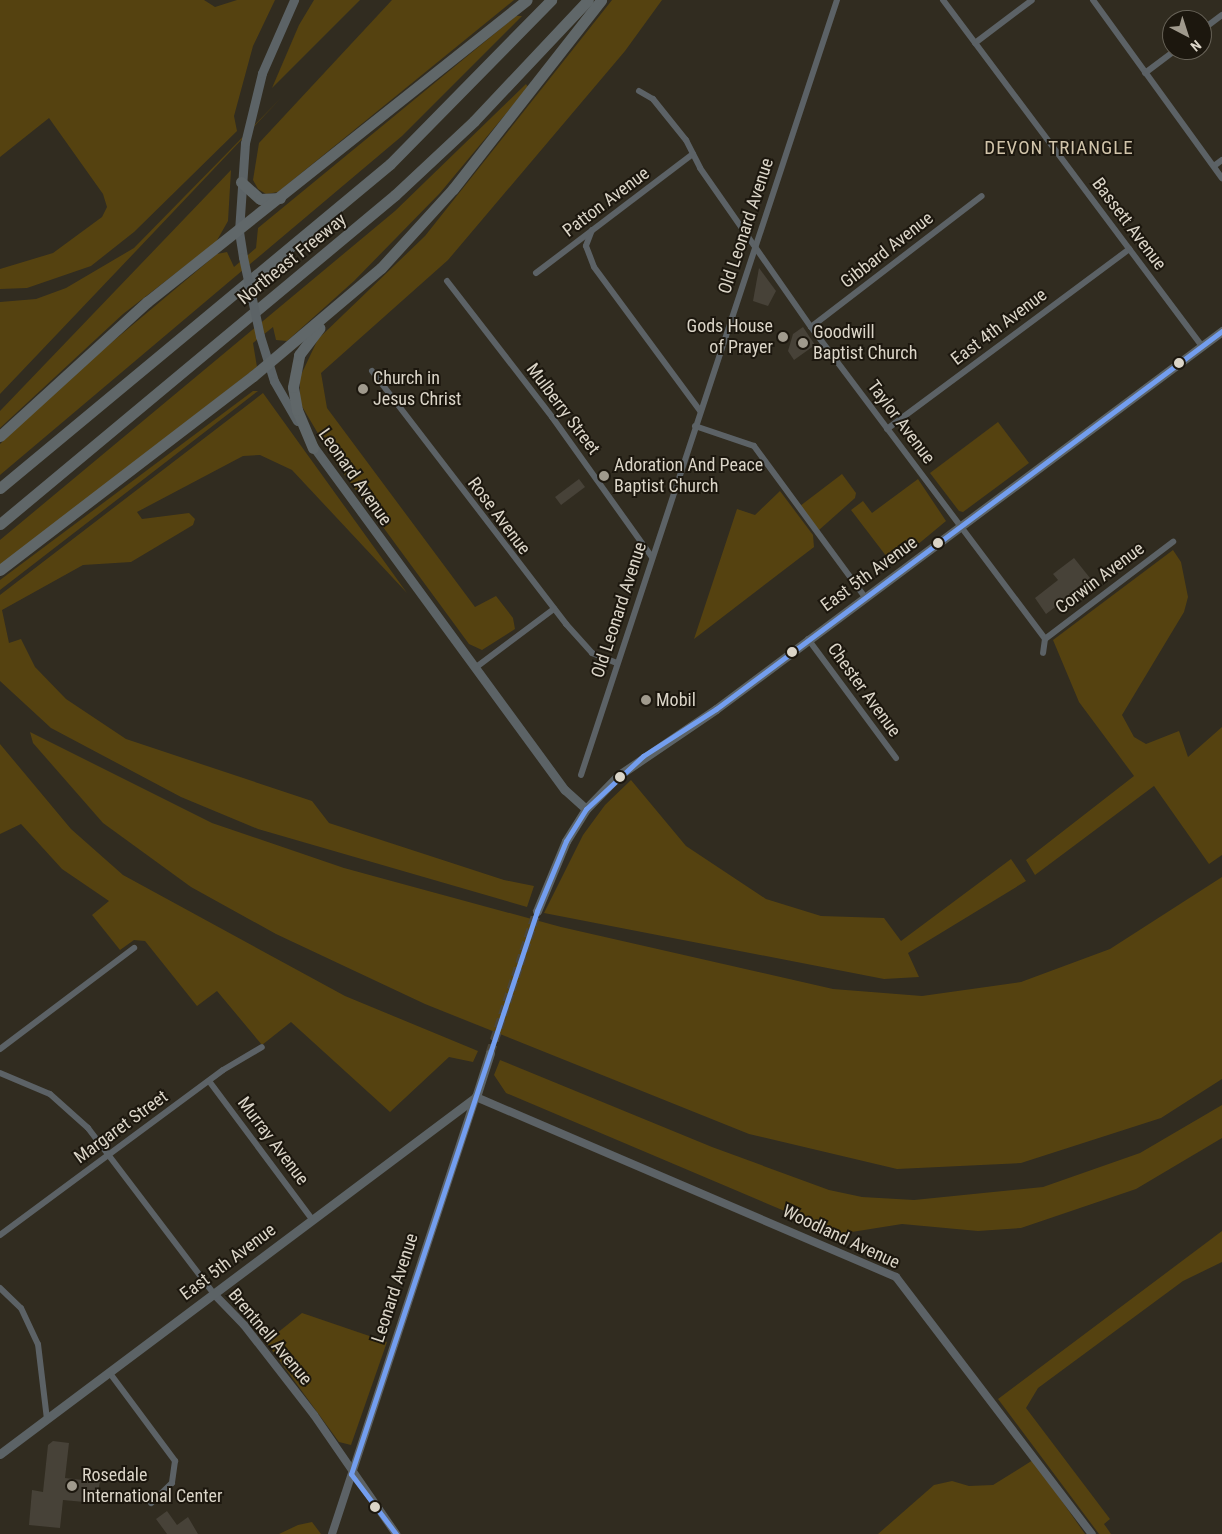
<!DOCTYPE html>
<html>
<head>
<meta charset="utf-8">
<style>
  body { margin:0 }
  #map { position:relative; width:1222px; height:1534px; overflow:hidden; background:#312c20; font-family:"Roboto Condensed",sans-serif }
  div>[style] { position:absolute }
  .green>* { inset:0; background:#554210 }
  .building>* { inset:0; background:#474238; transform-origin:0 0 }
  .secondary-tunnel>* { height:9px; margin-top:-4.5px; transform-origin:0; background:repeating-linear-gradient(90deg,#4a4539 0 9px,transparent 0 13.5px) }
  .minor>* { height:6px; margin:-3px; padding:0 3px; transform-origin:3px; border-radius:3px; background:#5c6266 }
  .tertiary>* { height:8px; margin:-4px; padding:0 4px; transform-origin:4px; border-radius:4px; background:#5c6266 }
  .secondary>* { height:9px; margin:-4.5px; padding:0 4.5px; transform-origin:4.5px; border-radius:4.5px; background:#5c6366 }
  .motorway>* { height:11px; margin:-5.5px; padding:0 5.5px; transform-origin:5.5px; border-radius:5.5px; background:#606769 }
  .secondary-bridge>* { height:9px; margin:-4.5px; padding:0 4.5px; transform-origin:4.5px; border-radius:4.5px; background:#5c6366 }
  .bus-1>* { height:5px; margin:-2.5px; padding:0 2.5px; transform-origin:2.5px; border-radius:2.5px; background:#739eef }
  .dots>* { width:14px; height:14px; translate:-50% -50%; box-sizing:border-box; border:2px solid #1c170e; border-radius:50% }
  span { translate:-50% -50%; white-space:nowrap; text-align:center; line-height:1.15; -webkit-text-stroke:4px #1c170e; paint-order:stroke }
  .street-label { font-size:18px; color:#dbd5c8 }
  .poi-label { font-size:18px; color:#dbd5c8 }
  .right { translate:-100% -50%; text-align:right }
  .left { translate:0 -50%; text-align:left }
  .neighbourhood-label { font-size:19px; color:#d1c4aa; letter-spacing:1px }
  .north { position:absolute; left:1162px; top:10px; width:50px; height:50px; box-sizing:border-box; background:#1c170e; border:1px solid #686358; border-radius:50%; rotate:140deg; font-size:14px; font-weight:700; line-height:20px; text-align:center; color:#dbd5c8 }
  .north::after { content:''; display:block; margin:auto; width:18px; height:22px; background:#a09a8d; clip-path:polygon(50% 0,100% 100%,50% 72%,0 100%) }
</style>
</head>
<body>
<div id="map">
  <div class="green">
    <i style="clip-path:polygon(0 0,204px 0,215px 7px,237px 0,275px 0,253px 46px,234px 116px,237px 131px,134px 232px,91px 266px,27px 288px,0 289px,0 269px,53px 253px,102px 217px,107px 207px,103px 194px,49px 118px,0 157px)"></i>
    <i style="clip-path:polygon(314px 0,360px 0,272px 88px,299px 25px)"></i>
    <i style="clip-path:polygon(392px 0,514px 0,278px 192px,266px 194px,258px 189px,253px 180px,259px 143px)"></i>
    <i style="clip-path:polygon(612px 0,662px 0,625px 51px,448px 260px,321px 373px,327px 408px,475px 607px,496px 596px,513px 618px,515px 629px,482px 650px,469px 644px,333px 459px,300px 403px,300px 377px,318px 339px,425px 236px)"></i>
    <i style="clip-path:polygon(516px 16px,522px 16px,402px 136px,0 475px,0 444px,74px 374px,217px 254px,227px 252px,234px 267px,256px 248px,258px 228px)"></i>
    <i style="clip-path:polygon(526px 84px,528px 87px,440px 193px,354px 281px,287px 341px,276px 340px,273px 327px,253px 343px,257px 367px,0 566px,0 540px,395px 211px)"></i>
    <i style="clip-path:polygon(282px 97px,136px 251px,0 394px,0 302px,36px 299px,66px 288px,134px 248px)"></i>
    <i style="clip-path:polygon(231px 170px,228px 221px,216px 242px,123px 314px,0 428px,0 411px)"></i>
    <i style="clip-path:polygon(253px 391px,258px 391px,0 590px,0 580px)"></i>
    <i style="clip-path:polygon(263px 393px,407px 593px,292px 470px,260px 455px,243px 456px,137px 512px,142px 519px,189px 513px,195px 519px,193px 525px,131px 562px,83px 565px,2px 610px,9px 643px,21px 639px,35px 667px,66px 699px,126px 739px,312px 801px,329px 823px,504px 880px,534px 886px,527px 907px,258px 829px,181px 797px,51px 728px,0 681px,0 595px)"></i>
    <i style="clip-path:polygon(998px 422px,1029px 463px,963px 512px,959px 511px,930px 473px)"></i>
    <i style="clip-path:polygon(842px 474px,856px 493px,855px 498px,819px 530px,800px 506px)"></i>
    <i style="clip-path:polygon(918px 479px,946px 521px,893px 565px,851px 510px,863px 501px,872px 513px)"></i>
    <i style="clip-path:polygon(780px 491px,813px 535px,814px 547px,694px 639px,737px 509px,755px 515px)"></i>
    <i style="clip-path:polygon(1173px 550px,1181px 562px,1188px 597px,1184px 612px,1122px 715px,1134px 737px,1146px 744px,1179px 731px,1188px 757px,1222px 727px,1222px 855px,1209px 864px,1154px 786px,1035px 875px,1026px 860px,1134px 776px,1079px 702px,1053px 640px)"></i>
    <i style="clip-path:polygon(30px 732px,212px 823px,344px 868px,561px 927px,833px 989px,922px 996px,1021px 982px,1110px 949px,1222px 877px,1222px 1079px,1161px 1118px,1021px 1163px,897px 1169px,749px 1134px,425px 1004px,276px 934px,191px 887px,103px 823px,33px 743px)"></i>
    <i style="clip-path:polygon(0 744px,71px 829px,123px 875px,345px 996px,478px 1051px,473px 1062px,449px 1057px,390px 1112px,291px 1022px,262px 1045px,217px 991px,197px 1006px,145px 941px,134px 940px,120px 950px,92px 915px,109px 901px,62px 869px,21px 824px,0 834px)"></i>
    <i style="clip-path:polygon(631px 780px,686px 846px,766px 899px,821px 916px,884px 918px,901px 941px,1011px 859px,1026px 881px,908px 953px,919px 977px,884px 979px,544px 913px,583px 835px,605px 805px)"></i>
    <i style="clip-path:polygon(500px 1060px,712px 1147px,829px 1190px,862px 1197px,914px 1200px,1043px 1187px,1140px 1153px,1222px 1105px,1222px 1138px,1136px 1189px,1021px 1228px,978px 1231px,902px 1224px,839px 1234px,506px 1093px,494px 1075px)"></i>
    <i style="clip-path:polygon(1222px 1231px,1222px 1262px,1183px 1281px,1038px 1388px,1026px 1408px,1110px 1519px,1104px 1524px,1111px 1534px,1099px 1534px,998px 1399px)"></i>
    <i style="clip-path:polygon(302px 1313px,387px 1342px,351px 1445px,339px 1442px,266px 1342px)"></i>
    <i style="clip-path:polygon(1033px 1460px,1085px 1534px,878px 1534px,934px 1485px,952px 1481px,969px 1486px,993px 1485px)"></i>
    <i style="clip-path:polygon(312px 1522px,321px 1534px,279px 1534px,298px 1525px)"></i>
  </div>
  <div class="building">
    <i style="clip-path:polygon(759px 268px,776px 291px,768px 306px,753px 301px)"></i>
    <i style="clip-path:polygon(803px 327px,815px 345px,794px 360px,788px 351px,793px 334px)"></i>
    <i style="left:579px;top:479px;width:10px;height:30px;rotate:53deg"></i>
    <i style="clip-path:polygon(1074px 558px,1098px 588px,1076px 604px,1070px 596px,1046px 614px,1035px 598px,1058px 580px,1053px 574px)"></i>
    <i style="clip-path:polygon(53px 1441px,69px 1443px,65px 1478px,100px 1482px,95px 1503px,63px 1500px,60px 1528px,29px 1525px,32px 1490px,43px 1492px,48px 1445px)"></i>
    <i style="clip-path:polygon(167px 1511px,177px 1525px,188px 1517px,198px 1534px,167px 1534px,156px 1519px)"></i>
  </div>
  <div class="secondary-tunnel">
    <i style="left:490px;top:1053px;width:150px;rotate:-71.7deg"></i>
  </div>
  <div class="minor">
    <i style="left:943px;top:0;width:432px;rotate:53.2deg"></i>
    <i style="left:1093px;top:0;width:220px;rotate:54.1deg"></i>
    <i style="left:1202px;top:30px;width:25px;rotate:-37deg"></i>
    <i style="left:975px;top:43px;width:71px;rotate:-37deg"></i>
    <i style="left:1145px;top:73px;width:39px;rotate:-37deg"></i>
    <i style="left:639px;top:91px;width:16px;rotate:30deg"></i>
    <i style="left:653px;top:99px;width:53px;rotate:51.2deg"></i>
    <i style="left:686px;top:140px;width:31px;rotate:63deg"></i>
    <i style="left:700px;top:168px;width:194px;rotate:55.1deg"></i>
    <i style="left:811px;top:327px;width:390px;rotate:53.1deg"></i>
    <i style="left:1045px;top:639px;width:14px;rotate:98deg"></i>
    <i style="left:1214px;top:166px;width:10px;rotate:-37deg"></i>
    <i style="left:592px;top:230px;width:17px;rotate:111deg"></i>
    <i style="left:586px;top:246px;width:22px;rotate:69deg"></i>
    <i style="left:594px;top:267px;width:179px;rotate:53.6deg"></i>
    <i style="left:536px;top:273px;width:197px;rotate:-37.2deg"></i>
    <i style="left:447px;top:281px;width:172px;rotate:52.3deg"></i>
    <i style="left:552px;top:417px;width:172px;rotate:54.5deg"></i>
    <i style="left:811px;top:327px;width:215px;rotate:-37.5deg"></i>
    <i style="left:372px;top:371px;width:319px;rotate:52.5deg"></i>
    <i style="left:566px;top:624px;width:39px;rotate:48deg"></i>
    <i style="left:592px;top:653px;width:27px;rotate:22deg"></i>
    <i style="left:695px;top:426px;width:62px;rotate:18.7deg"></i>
    <i style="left:754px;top:446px;width:187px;rotate:53.7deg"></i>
    <i style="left:887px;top:429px;width:302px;rotate:-36.6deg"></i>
    <i style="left:808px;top:639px;width:148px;rotate:53.5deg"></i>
    <i style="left:1045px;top:639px;width:161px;rotate:-37.2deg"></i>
    <i style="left:475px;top:668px;width:99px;rotate:-36.8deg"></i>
    <i style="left:581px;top:775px;width:816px;rotate:-71.72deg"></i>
    <i style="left:0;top:1049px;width:168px;rotate:-37deg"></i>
    <i style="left:0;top:1073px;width:54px;rotate:22.8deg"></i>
    <i style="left:50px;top:1094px;width:51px;rotate:41.8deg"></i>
    <i style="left:88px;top:1128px;width:208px;rotate:52.8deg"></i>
    <i style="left:209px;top:1081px;width:172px;rotate:53.3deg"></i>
    <i style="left:0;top:1235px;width:277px;rotate:-36.5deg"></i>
    <i style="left:223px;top:1070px;width:45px;rotate:-30.5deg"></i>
    <i style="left:0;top:1288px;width:29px;rotate:44deg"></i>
    <i style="left:21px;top:1308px;width:40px;rotate:65deg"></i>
    <i style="left:38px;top:1344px;width:76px;rotate:83.2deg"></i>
    <i style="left:109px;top:1372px;width:111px;rotate:53.4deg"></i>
    <i style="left:175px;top:1461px;width:22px;rotate:98deg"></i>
    <i style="left:172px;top:1483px;width:29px;rotate:136deg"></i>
  </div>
  <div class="tertiary">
    <i style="left:214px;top:1294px;width:43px;rotate:45.9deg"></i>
    <i style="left:244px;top:1325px;width:114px;rotate:52.1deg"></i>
    <i style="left:314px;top:1415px;width:145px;rotate:55.4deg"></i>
    <i style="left:332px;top:1534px;width:460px;rotate:-71.8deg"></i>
    <i style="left:476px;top:1097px;width:457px;rotate:23.2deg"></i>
    <i style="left:896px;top:1277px;width:323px;rotate:52.7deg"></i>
  </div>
  <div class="secondary">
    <i style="left:243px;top:257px;width:26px;rotate:-99deg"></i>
    <i style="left:239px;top:231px;width:88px;rotate:-86.1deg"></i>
    <i style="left:245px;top:143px;width:72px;rotate:-76.3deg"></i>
    <i style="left:262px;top:73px;width:80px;rotate:-66.3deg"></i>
    <i style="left:260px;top:336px;width:47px;rotate:72.7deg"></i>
    <i style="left:274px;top:381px;width:46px;rotate:60.1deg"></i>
    <i style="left:310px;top:442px;width:431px;rotate:53.8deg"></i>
    <i style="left:565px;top:790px;width:28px;rotate:42deg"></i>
    <i style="left:537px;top:911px;width:76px;rotate:-67.5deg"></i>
    <i style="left:566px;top:841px;width:38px;rotate:-58deg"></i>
    <i style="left:586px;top:809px;width:47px;rotate:-45.9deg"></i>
    <i style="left:619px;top:775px;width:117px;rotate:-34.2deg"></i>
    <i style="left:716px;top:709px;width:632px;rotate:-36.76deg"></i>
    <i style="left:0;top:1454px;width:595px;rotate:-36.87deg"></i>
    <i style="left:476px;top:1097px;width:46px;rotate:-72.3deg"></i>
  </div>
  <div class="motorway">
    <i style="left:241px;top:182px;width:25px;rotate:42deg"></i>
    <i style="left:260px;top:199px;width:20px;rotate:-3deg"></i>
    <i style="left:0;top:436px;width:199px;rotate:-42.4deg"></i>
    <i style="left:147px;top:302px;width:485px;rotate:-38.5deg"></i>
    <i style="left:313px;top:448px;width:41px;rotate:-112.8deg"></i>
    <i style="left:297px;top:410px;width:23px;rotate:-100deg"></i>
    <i style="left:293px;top:387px;width:33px;rotate:-79deg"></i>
    <i style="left:299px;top:355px;width:34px;rotate:-53deg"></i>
    <i style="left:0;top:488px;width:507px;rotate:-39.72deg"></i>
    <i style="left:390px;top:164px;width:230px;rotate:-45.5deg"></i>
    <i style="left:0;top:524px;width:514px;rotate:-39.79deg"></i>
    <i style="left:395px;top:195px;width:108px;rotate:-43.1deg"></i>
    <i style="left:474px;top:121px;width:166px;rotate:-46.7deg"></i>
    <i style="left:0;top:570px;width:319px;rotate:-37.5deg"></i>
    <i style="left:253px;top:376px;width:167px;rotate:-40.2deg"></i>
    <i style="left:381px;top:268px;width:107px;rotate:-47.7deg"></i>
    <i style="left:453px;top:189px;width:240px;rotate:-51.9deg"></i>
  </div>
  <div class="secondary-bridge">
    <i style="left:243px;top:257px;width:81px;rotate:77.9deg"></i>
  </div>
  <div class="bus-1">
    <i style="left:351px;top:1474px;width:593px;rotate:-71.72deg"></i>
    <i style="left:537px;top:911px;width:76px;rotate:-67.5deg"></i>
    <i style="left:566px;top:841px;width:38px;rotate:-58deg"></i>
    <i style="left:586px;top:809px;width:78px;rotate:-42.9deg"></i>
    <i style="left:643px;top:756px;width:87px;rotate:-32.8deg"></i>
    <i style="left:716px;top:709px;width:632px;rotate:-36.76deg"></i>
    <i style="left:351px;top:1474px;width:75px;rotate:53.1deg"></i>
  </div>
  <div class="dots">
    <i style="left:783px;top:337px;background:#a09a8d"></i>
    <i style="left:803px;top:343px;background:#a09a8d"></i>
    <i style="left:1179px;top:363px;background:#dbd5c8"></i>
    <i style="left:363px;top:389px;background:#a09a8d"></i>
    <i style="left:604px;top:476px;background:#a09a8d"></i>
    <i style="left:938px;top:543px;background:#dbd5c8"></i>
    <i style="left:792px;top:652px;background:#dbd5c8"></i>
    <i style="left:646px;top:700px;background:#a09a8d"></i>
    <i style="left:620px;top:777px;background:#dbd5c8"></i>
    <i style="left:72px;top:1486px;background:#a09a8d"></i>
    <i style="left:375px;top:1507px;background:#dbd5c8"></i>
  </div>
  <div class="street-label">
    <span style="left:606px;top:202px;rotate:-37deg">Patton Avenue</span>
    <span style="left:1129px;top:224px;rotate:53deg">Bassett Avenue</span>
    <span style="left:746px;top:226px;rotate:-72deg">Old Leonard Avenue</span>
    <span style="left:887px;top:250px;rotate:-38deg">Gibbard Avenue</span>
    <span style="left:292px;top:259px;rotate:-39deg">Northeast Freeway</span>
    <span style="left:999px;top:327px;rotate:-37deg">East 4th Avenue</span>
    <span style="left:563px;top:409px;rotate:53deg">Mulberry Street</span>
    <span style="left:901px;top:422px;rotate:53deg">Taylor Avenue</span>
    <span style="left:355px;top:477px;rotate:55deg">Leonard Avenue</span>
    <span style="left:499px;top:516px;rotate:53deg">Rose Avenue</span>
    <span style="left:869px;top:574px;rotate:-36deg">East 5th Avenue</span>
    <span style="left:1100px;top:578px;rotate:-37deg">Corwin Avenue</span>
    <span style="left:619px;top:610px;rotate:-72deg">Old Leonard Avenue</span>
    <span style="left:864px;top:690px;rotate:54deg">Chester Avenue</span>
    <span style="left:121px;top:1127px;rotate:-36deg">Margaret Street</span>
    <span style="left:273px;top:1141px;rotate:53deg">Murray Avenue</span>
    <span style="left:841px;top:1237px;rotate:25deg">Woodland Avenue</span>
    <span style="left:228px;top:1262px;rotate:-37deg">East 5th Avenue</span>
    <span style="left:395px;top:1288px;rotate:-72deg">Leonard Avenue</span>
    <span style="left:270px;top:1337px;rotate:50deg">Brentnell Avenue</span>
  </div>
  <div class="poi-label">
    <span class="right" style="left:773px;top:337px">Gods House<br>of Prayer</span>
    <span class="left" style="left:813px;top:343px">Goodwill<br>Baptist Church</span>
    <span class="left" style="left:373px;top:389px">Church in<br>Jesus Christ</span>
    <span class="left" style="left:614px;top:476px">Adoration And Peace<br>Baptist Church</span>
    <span class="left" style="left:656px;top:700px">Mobil</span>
    <span class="left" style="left:82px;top:1486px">Rosedale<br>International Center</span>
  </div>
  <div class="neighbourhood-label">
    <span style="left:1059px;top:148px">DEVON TRIANGLE</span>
  </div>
  <div class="north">N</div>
</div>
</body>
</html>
